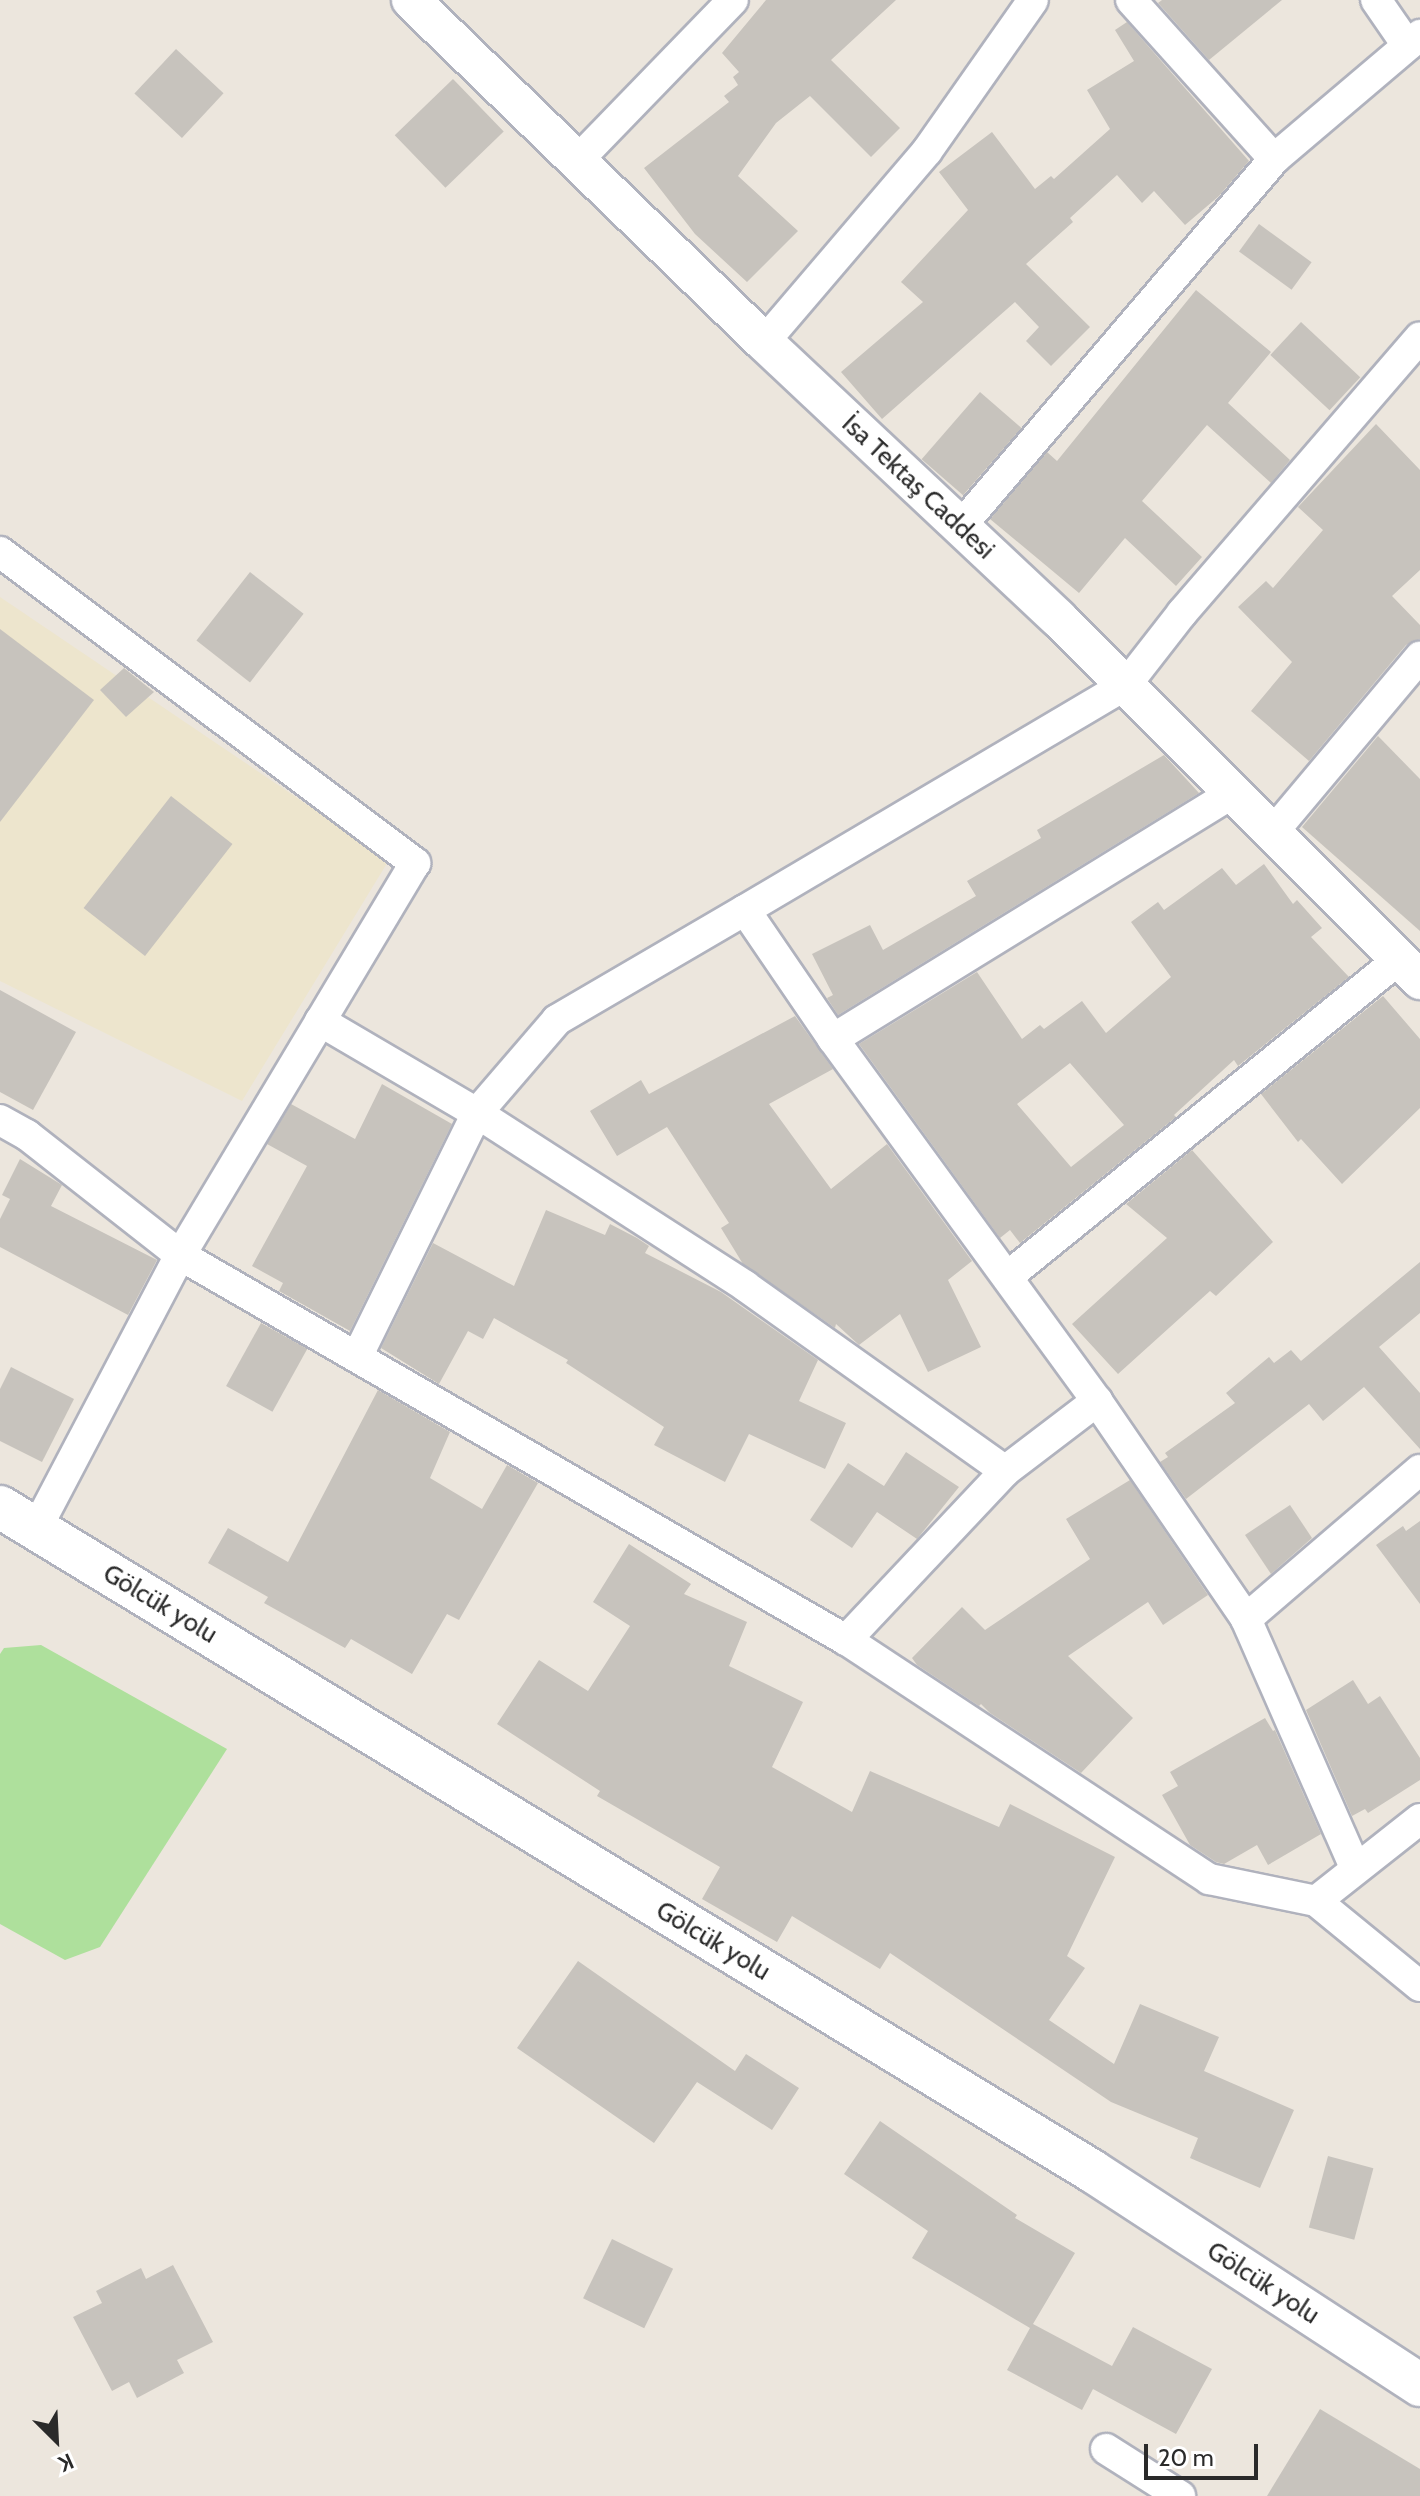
<!DOCTYPE html>
<html>
<head>
<meta charset="utf-8">
<style>
  body { margin:0 }
  #map { position:relative; width:1420px; height:2496px; overflow:hidden; background:#ece6dd; font-family:Cabin,sans-serif }
  div>[style] { position:absolute }
  .education>* { inset:0; background:#ede5cd }
  .green>* { inset:0; background:#aee09c }
  .building>* { inset:0; background:#c7c3bd; transform-origin:0 0 }
  .roads { filter:drop-shadow(2px 0 #b0b2bd) drop-shadow(-2px 0 #b0b2bd) drop-shadow(0 2px #b0b2bd) drop-shadow(0 -2px #b0b2bd) }
  .minor>* { height:30px; margin:-15px; padding:0 15px; transform-origin:15px; border-radius:15px; background:#fff }
  .tertiary>* { height:38px; margin:-19px; padding:0 19px; transform-origin:19px; border-radius:19px; background:#fff }
  .secondary>* { height:42px; margin:-21px; padding:0 21px; transform-origin:21px; border-radius:21px; background:#fff }
  span { translate:-50% -50%; white-space:nowrap; text-align:center; line-height:1.15; -webkit-text-stroke:6px #fff; paint-order:stroke }
  .street-label { font-size:26px; color:#2a2a2a }
  .north { position:absolute; left:16px; top:2400px; width:80px; height:80px; -webkit-text-stroke:6px #fff; paint-order:stroke; rotate:156deg; font-size:22px; font-weight:700; line-height:32px; text-align:center; color:#2a2a2a }
  .north::after { content:''; display:block; margin:auto; width:28px; height:36px; background:#2a2a2a; clip-path:polygon(50% 0,100% 100%,50% 72%,0 100%) }
  .scale { position:absolute; left:1144px; top:2444px; width:114px; height:36px; box-sizing:border-box; border:4px solid #2a2a2a; border-top:0; padding-left:10px; font-size:24px; line-height:28px; white-space:nowrap; color:#2a2a2a; -webkit-text-stroke:6px #fff; paint-order:stroke }
</style>
</head>
<body>
<div id="map">
  <div class="education">
    <i style="clip-path:polygon(0 597px,389px 860px,242px 1101px,0 981px)"></i>
  </div>
  <div class="green">
    <i style="clip-path:polygon(41px 1645px,227px 1749px,100px 1947px,65px 1960px,0 1924px,0 1654px,4px 1648px)"></i>
  </div>
  <div class="building">
    <i style="clip-path:polygon(766px 0,896px 0,831px 60px,900px 128px,871px 157px,810px 96px,776px 123px,738px 176px,798px 231px,747px 282px,695px 234px,644px 168px,729px 102px,724px 96px,738px 85px,733px 77px,739px 72px,722px 53px)"></i>
    <i style="clip-path:polygon(1162px 0,1282px 0,1209px 60px,1158px 3px)"></i>
    <i style="clip-path:polygon(1127px 22px,1249px 161px,1219px 196px,1185px 225px,1154px 191px,1142px 203px,1117px 175px,1070px 218px,1073px 222px,1026px 264px,1090px 327px,1051px 366px,1026px 341px,1039px 327px,1015px 302px,882px 419px,841px 372px,923px 302px,901px 282px,968px 210px,939px 172px,992px 132px,1035px 189px,1051px 176px,1054px 179px,1110px 129px,1087px 90px,1134px 61px,1115px 30px)"></i>
    <i style="left:176px;top:49px;width:65px;height:61px;rotate:43deg"></i>
    <i style="left:453px;top:79px;width:73px;height:81px;rotate:46deg"></i>
    <i style="left:1259px;top:224px;width:65px;height:34px;rotate:36deg"></i>
    <i style="clip-path:polygon(1196px 290px,1271px 352px,1228px 403px,1290px 460px,1271px 483px,1207px 425px,1142px 501px,1202px 557px,1176px 586px,1125px 538px,1079px 593px,990px 519px,1047px 452px,1057px 461px)"></i>
    <i style="left:1301px;top:322px;width:81px;height:45px;rotate:43deg"></i>
    <i style="left:980px;top:392px;width:55px;height:89px;rotate:41deg"></i>
    <i style="clip-path:polygon(1376px 424px,1420px 470px,1420px 570px,1392px 596px,1420px 625px,1420px 639px,1406px 645px,1309px 761px,1251px 711px,1292px 662px,1238px 607px,1266px 581px,1273px 588px,1323px 530px,1298px 507px)"></i>
    <i style="left:250px;top:572px;width:68px;height:87px;rotate:38deg"></i>
    <i style="clip-path:polygon(0 629px,94px 700px,0 822px)"></i>
    <i style="clip-path:polygon(124px 668px,154px 692px,126px 717px,100px 690px)"></i>
    <i style="clip-path:polygon(1378px 736px,1420px 779px,1420px 931px,1302px 827px)"></i>
    <i style="clip-path:polygon(1164px 755px,1199px 793px,838px 1015px,827px 998px,833px 995px,812px 954px,870px 925px,883px 950px,976px 896px,967px 881px,1041px 838px,1037px 830px)"></i>
    <i style="left:171px;top:796px;width:78px;height:142px;rotate:38deg"></i>
    <i style="clip-path:polygon(evenodd,1264px 864px,1293px 904px,1297px 900px,1322px 928px,1311px 937px,1349px 977px,1238px 1066px,1234px 1060px,1174px 1115px,1176px 1117px,1020px 1243px,1010px 1230px,1000px 1238px,859px 1044px,977px 972px,1022px 1039px,1040px 1025px,1044px 1029px,1082px 1001px,1106px 1033px,1171px 977px,1131px 922px,1158px 902px,1164px 910px,1222px 868px,1236px 885px,1264px 864px,1070px 1063px,1124px 1125px,1071px 1167px,1017px 1104px,1070px 1063px)"></i>
    <i style="clip-path:polygon(0 990px,76px 1032px,33px 1110px,0 1092px)"></i>
    <i style="clip-path:polygon(1383px 996px,1420px 1039px,1420px 1108px,1342px 1184px,1301px 1139px,1298px 1142px,1261px 1094px)"></i>
    <i style="clip-path:polygon(795px 1016px,833px 1069px,769px 1104px,831px 1189px,887px 1144px,972px 1261px,948px 1280px,981px 1347px,928px 1372px,900px 1314px,859px 1345px,836px 1324px,835px 1328px,743px 1264px,721px 1228px,729px 1223px,667px 1127px,617px 1156px,590px 1111px,641px 1080px,649px 1094px)"></i>
    <i style="clip-path:polygon(382px 1084px,452px 1124px,350px 1331px,279px 1291px,283px 1283px,252px 1266px,307px 1166px,267px 1144px,291px 1104px,355px 1139px)"></i>
    <i style="clip-path:polygon(1192px 1150px,1273px 1242px,1216px 1296px,1210px 1291px,1118px 1374px,1072px 1324px,1167px 1238px,1126px 1204px)"></i>
    <i style="clip-path:polygon(20px 1159px,62px 1185px,51px 1206px,157px 1260px,128px 1315px,0 1247px,0 1219px,10px 1199px,2px 1195px)"></i>
    <i style="clip-path:polygon(546px 1210px,605px 1235px,610px 1224px,637px 1238px,649px 1246px,645px 1253px,721px 1292px,818px 1360px,799px 1401px,846px 1423px,825px 1469px,749px 1434px,725px 1482px,654px 1445px,664px 1427px,566px 1363px,568px 1360px,494px 1318px,483px 1339px,468px 1331px,439px 1384px,381px 1348px,433px 1243px,514px 1286px)"></i>
    <i style="clip-path:polygon(1420px 1262px,1420px 1313px,1379px 1347px,1420px 1393px,1420px 1449px,1364px 1387px,1323px 1421px,1309px 1404px,1186px 1499px,1160px 1462px,1168px 1457px,1165px 1453px,1235px 1403px,1226px 1393px,1269px 1357px,1274px 1363px,1291px 1350px,1301px 1361px)"></i>
    <i style="left:261px;top:1323px;width:53px;height:72px;rotate:29deg"></i>
    <i style="clip-path:polygon(11px 1367px,74px 1399px,42px 1462px,0 1441px,0 1389px)"></i>
    <i style="clip-path:polygon(378px 1390px,450px 1432px,430px 1478px,482px 1509px,507px 1465px,538px 1483px,459px 1620px,447px 1614px,412px 1674px,351px 1639px,345px 1648px,264px 1603px,268px 1597px,208px 1563px,228px 1528px,288px 1562px)"></i>
    <i style="clip-path:polygon(906px 1452px,959px 1487px,917px 1539px,877px 1512px,852px 1548px,810px 1520px,848px 1463px,884px 1486px)"></i>
    <i style="clip-path:polygon(1130px 1480px,1208px 1595px,1163px 1625px,1148px 1602px,1068px 1656px,1133px 1718px,1081px 1773px,990px 1713px,981px 1704px,979px 1706px,917px 1665px,912px 1658px,962px 1607px,985px 1630px,1090px 1559px,1066px 1519px)"></i>
    <i style="clip-path:polygon(1290px 1505px,1312px 1538px,1271px 1574px,1245px 1535px)"></i>
    <i style="clip-path:polygon(1420px 1521px,1420px 1604px,1376px 1545px,1403px 1526px,1406px 1531px)"></i>
    <i style="clip-path:polygon(629px 1544px,691px 1584px,684px 1594px,747px 1622px,729px 1666px,803px 1702px,772px 1767px,852px 1812px,870px 1771px,999px 1827px,1010px 1804px,1115px 1857px,1067px 1956px,1085px 1968px,1049px 2020px,1114px 2064px,1140px 2004px,1219px 2037px,1204px 2071px,1294px 2110px,1260px 2188px,1190px 2158px,1198px 2138px,1111px 2102px,890px 1953px,880px 1969px,792px 1916px,777px 1942px,702px 1899px,720px 1867px,597px 1796px,600px 1791px,497px 1724px,539px 1660px,588px 1691px,630px 1626px,593px 1602px)"></i>
    <i style="clip-path:polygon(1353px 1680px,1368px 1704px,1380px 1696px,1420px 1758px,1420px 1780px,1368px 1813px,1365px 1809px,1352px 1816px,1306px 1710px)"></i>
    <i style="clip-path:polygon(1265px 1718px,1273px 1731px,1275px 1730px,1321px 1834px,1268px 1865px,1257px 1845px,1224px 1864px,1216px 1862px,1190px 1845px,1162px 1795px,1178px 1786px,1170px 1772px)"></i>
    <i style="clip-path:polygon(578px 1961px,735px 2071px,746px 2054px,799px 2088px,772px 2130px,697px 2082px,654px 2143px,517px 2048px)"></i>
    <i style="clip-path:polygon(880px 2121px,1017px 2215px,1015px 2218px,1075px 2253px,1033px 2324px,1112px 2366px,1133px 2327px,1212px 2369px,1176px 2434px,1093px 2389px,1082px 2410px,1007px 2370px,1030px 2328px,912px 2258px,928px 2231px,844px 2174px)"></i>
    <i style="left:1328px;top:2156px;width:47px;height:74px;rotate:15deg"></i>
    <i style="left:612px;top:2239px;width:68px;height:66px;rotate:26deg"></i>
    <i style="clip-path:polygon(173px 2265px,213px 2342px,177px 2360px,184px 2373px,137px 2398px,129px 2382px,112px 2391px,73px 2317px,102px 2303px,96px 2291px,141px 2268px,146px 2279px)"></i>
    <i style="clip-path:polygon(1320px 2409px,1420px 2469px,1420px 2496px,1267px 2496px)"></i>
  </div>
  <div class="roads">
    <div class="minor">
      <i style="left:1131px;top:0;width:214px;rotate:48deg"></i>
      <i style="left:1376px;top:0;width:55px;rotate:55.4deg"></i>
      <i style="left:577px;top:161px;width:224px;rotate:-45.9deg"></i>
      <i style="left:764px;top:342px;width:251px;rotate:-49.5deg"></i>
      <i style="left:927px;top:151px;width:184px;rotate:-54.9deg"></i>
      <i style="left:960px;top:527px;width:484px;rotate:-49.5deg"></i>
      <i style="left:1274px;top:159px;width:192px;rotate:-40.3deg"></i>
      <i style="left:0;top:552px;width:519px;rotate:36.85deg"></i>
      <i style="left:415px;top:863px;width:457px;rotate:120.9deg"></i>
      <i style="left:180px;top:1255px;width:310px;rotate:117.7deg"></i>
      <i style="left:1273px;top:832px;width:229px;rotate:-50deg"></i>
      <i style="left:745px;top:910px;width:218px;rotate:149.7deg"></i>
      <i style="left:557px;top:1020px;width:123px;rotate:130.7deg"></i>
      <i style="left:477px;top:1113px;width:319px;rotate:32.8deg"></i>
      <i style="left:745px;top:1286px;width:319px;rotate:35.4deg"></i>
      <i style="left:320px;top:1021px;width:182px;rotate:30.4deg"></i>
      <i style="left:477px;top:1113px;width:272px;rotate:116.2deg"></i>
      <i style="left:833px;top:1039px;width:156px;rotate:-124.3deg"></i>
      <i style="left:745px;top:910px;width:442px;rotate:-30.6deg"></i>
      <i style="left:1126px;top:685px;width:91px;rotate:-52.1deg"></i>
      <i style="left:1182px;top:613px;width:364px;rotate:-49.2deg"></i>
      <i style="left:0;top:1120px;width:31px;rotate:29deg"></i>
      <i style="left:27px;top:1135px;width:194px;rotate:38.1deg"></i>
      <i style="left:180px;top:1255px;width:769px;rotate:30.03deg"></i>
      <i style="left:1007px;top:1277px;width:503px;rotate:-39.03deg"></i>
      <i style="left:1097px;top:1401px;width:448px;rotate:-126.1deg"></i>
      <i style="left:833px;top:1039px;width:472px;rotate:-31.6deg"></i>
      <i style="left:1246px;top:1619px;width:229px;rotate:-40.6deg"></i>
      <i style="left:1420px;top:1819px;width:132px;rotate:141.7deg"></i>
      <i style="left:1316px;top:1901px;width:134px;rotate:39.3deg"></i>
      <i style="left:1316px;top:1901px;width:109px;rotate:-168.4deg"></i>
      <i style="left:1209px;top:1879px;width:435px;rotate:-146.6deg"></i>
      <i style="left:846px;top:1640px;width:232px;rotate:-46.7deg"></i>
      <i style="left:1005px;top:1471px;width:116px;rotate:-37.3deg"></i>
      <i style="left:1097px;top:1401px;width:264px;rotate:55.6deg"></i>
      <i style="left:1246px;top:1619px;width:271px;rotate:66.3deg"></i>
      <i style="left:1106px;top:2449px;width:88px;rotate:32.4deg"></i>
    </div>
    <div class="tertiary">
      <i style="left:411px;top:0;width:492px;rotate:44.1deg"></i>
      <i style="left:764px;top:342px;width:403px;rotate:43.2deg"></i>
      <i style="left:1058px;top:618px;width:512px;rotate:45deg"></i>
    </div>
    <div class="secondary">
      <i style="left:0;top:1507px;width:1278px;rotate:31.3deg"></i>
      <i style="left:1092px;top:2171px;width:392px;rotate:33.1deg"></i>
    </div>
  </div>
  <div class="street-label">
    <span style="left:918px;top:487px;rotate:43deg">İsa Tektaş Caddesi</span>
    <span style="left:160px;top:1604px;rotate:31deg">Gölcük yolu</span>
    <span style="left:713px;top:1941px;rotate:31deg">Gölcük yolu</span>
    <span style="left:1263px;top:2283px;rotate:33deg">Gölcük yolu</span>
  </div>
  <div class="north">K</div>
  <div class="scale">20 m</div>
</div>
</body>
</html>
